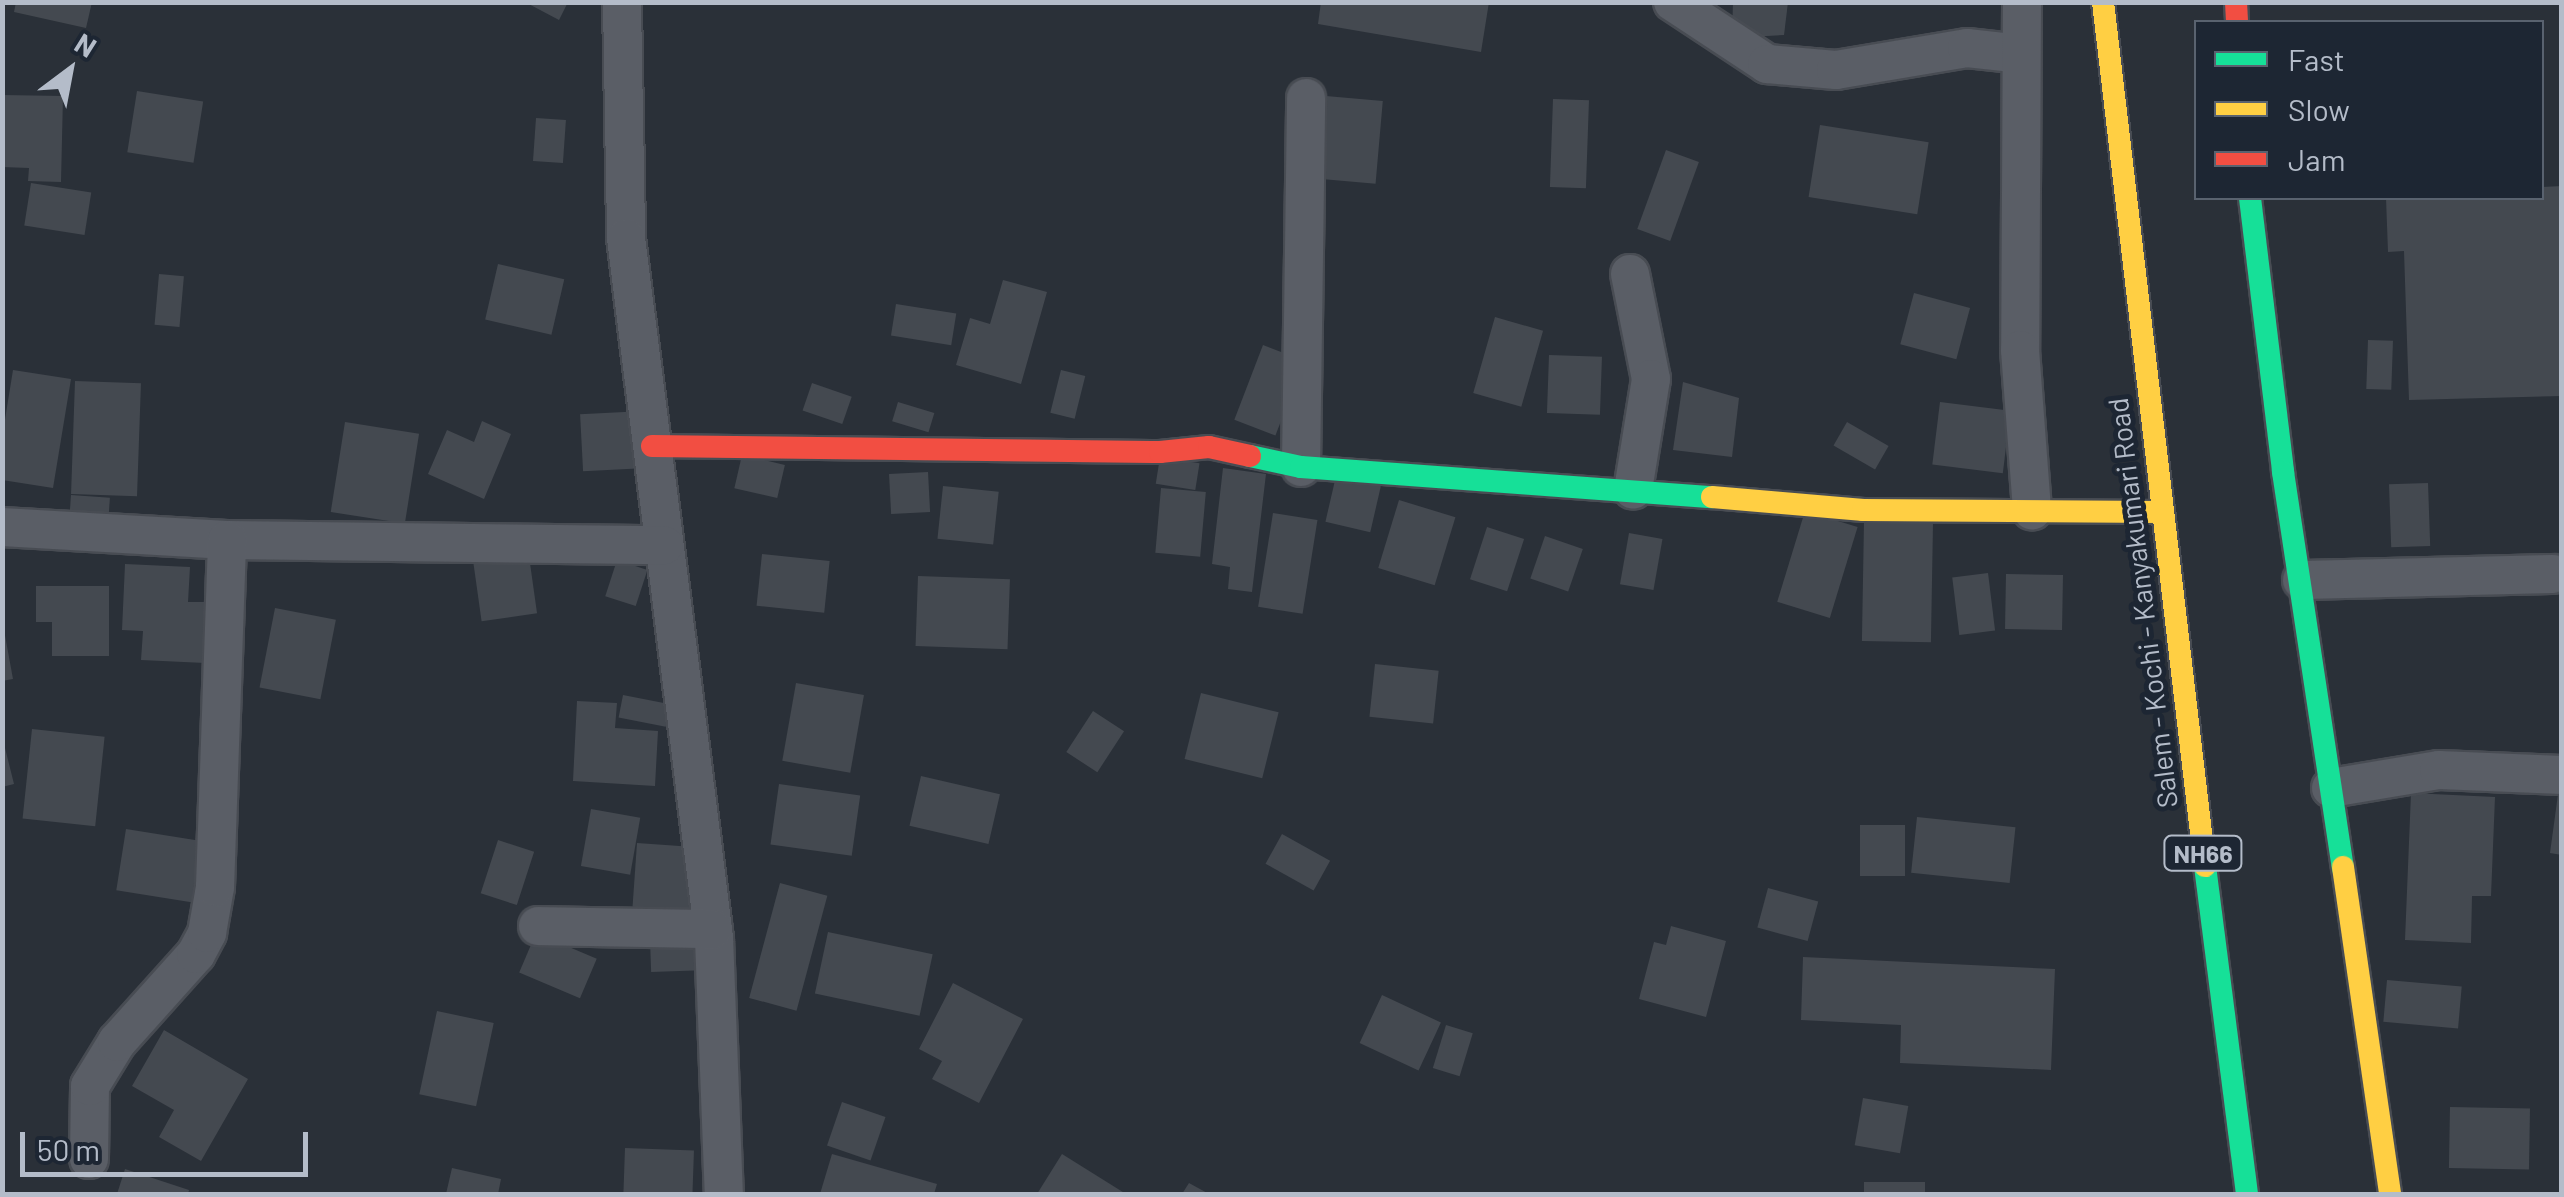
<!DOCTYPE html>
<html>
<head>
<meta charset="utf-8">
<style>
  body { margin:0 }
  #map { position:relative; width:2564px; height:1197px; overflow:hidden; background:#2a3038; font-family:Barlow,sans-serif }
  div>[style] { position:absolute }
  .building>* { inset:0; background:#444950; transform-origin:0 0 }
  .roads { filter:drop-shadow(2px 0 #484c53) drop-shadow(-2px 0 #484c53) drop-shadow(0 2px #484c53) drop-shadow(0 -2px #484c53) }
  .street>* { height:38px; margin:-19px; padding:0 19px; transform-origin:19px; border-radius:19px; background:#5a5e66 }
  .fast>* { height:22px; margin:-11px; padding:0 11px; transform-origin:11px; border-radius:11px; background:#16e098 }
  .slow>* { height:22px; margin:-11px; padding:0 11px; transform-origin:11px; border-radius:11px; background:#ffcf43 }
  .jam>* { height:22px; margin:-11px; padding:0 11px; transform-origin:11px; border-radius:11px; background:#f24e42 }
  span { translate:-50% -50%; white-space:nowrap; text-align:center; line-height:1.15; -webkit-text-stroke:10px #1d2633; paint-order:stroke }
  .shield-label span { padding:2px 8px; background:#1d2633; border:2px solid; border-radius:8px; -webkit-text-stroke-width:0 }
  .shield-label { font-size:25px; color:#b4bcc9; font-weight:700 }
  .street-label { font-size:28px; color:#b4bcc9 }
  .frame { position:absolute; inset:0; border:5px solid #b4bcc9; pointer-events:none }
  .legend { position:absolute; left:2194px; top:20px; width:350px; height:180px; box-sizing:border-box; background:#1d2633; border:2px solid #59626f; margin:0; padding:12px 18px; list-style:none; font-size:30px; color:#b4bcc9 }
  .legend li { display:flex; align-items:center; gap:20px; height:50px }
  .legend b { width:50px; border:2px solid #59626f }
  .north { position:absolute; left:20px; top:20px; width:100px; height:100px; -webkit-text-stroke:8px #1d2633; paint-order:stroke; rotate:32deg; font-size:28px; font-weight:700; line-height:40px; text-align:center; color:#b4bcc9 }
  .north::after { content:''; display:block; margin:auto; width:35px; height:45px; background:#b4bcc9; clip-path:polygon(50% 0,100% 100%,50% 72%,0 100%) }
  .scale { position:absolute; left:20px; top:1132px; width:288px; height:45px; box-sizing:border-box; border:5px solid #b4bcc9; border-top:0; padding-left:12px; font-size:30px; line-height:35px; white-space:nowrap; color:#b4bcc9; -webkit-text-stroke:8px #1d2633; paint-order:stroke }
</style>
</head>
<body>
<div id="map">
  <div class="building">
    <i style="clip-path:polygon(16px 2px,92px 2px,86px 28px,14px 12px)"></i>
    <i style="clip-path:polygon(525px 2px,568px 2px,559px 20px)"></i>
    <i style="clip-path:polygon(1321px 2px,1489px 2px,1481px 52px,1318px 24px)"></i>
    <i style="clip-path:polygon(1733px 2px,1788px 2px,1784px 35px,1732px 38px)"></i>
    <i style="left:137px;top:91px;width:67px;height:62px;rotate:9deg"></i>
    <i style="clip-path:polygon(2px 95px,63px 96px,61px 182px,28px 181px,29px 168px,2px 167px)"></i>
    <i style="left:1326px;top:96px;width:57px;height:83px;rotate:5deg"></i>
    <i style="left:1553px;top:99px;width:36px;height:88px;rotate:2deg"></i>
    <i style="left:536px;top:118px;width:30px;height:43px;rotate:4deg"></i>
    <i style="left:1820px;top:125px;width:110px;height:73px;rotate:9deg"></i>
    <i style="left:1666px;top:150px;width:35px;height:84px;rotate:20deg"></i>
    <i style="left:31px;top:183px;width:61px;height:43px;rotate:9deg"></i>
    <i style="clip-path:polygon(2562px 186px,2562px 396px,2409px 400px,2404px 251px,2388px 252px,2386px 198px,2542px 198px,2542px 187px)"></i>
    <i style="left:498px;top:264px;width:68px;height:57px;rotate:13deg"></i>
    <i style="left:159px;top:274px;width:25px;height:51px;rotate:5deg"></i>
    <i style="clip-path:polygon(1003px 280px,1047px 292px,1021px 384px,956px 365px,970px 318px,990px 324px)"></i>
    <i style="left:1914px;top:293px;width:58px;height:53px;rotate:15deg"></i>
    <i style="left:896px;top:304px;width:61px;height:32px;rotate:9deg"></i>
    <i style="left:1495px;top:317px;width:50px;height:79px;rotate:16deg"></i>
    <i style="left:2368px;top:340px;width:25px;height:49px;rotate:2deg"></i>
    <i style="left:1263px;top:345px;width:44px;height:80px;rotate:21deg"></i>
    <i style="left:1549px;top:355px;width:53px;height:58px;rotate:2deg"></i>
    <i style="clip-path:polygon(13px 370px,71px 379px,53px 488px,2px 480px,2px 438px)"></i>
    <i style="left:1061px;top:370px;width:25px;height:44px;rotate:14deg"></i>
    <i style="left:75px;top:381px;width:66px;height:113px;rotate:2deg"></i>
    <i style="clip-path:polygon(1683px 382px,1739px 398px,1732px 457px,1673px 450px)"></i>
    <i style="left:812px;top:383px;width:42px;height:29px;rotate:19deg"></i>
    <i style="left:898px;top:402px;width:38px;height:20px;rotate:17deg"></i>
    <i style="left:1940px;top:402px;width:71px;height:63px;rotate:7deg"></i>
    <i style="left:644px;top:411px;width:57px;height:64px;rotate:87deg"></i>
    <i style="clip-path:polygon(482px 421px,511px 434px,484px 499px,428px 474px,447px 430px,474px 442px)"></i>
    <i style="left:345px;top:422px;width:75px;height:91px;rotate:9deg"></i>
    <i style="left:1847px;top:422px;width:48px;height:27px;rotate:30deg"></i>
    <i style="left:742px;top:455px;width:44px;height:34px;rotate:13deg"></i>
    <i style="left:1160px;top:457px;width:40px;height:27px;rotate:9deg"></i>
    <i style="clip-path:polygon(1223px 468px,1266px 474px,1252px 592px,1228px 589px,1230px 567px,1212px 564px)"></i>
    <i style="left:928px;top:472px;width:40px;height:39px;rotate:87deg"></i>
    <i style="left:1336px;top:476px;width:46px;height:47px;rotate:13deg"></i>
    <i style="left:2428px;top:483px;width:63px;height:39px;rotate:88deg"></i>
    <i style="left:943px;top:486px;width:56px;height:53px;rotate:6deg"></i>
    <i style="left:1161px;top:488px;width:45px;height:65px;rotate:5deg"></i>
    <i style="left:71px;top:495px;width:39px;height:25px;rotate:4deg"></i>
    <i style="left:1399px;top:500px;width:59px;height:71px;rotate:17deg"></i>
    <i style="left:1805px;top:511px;width:55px;height:95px;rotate:17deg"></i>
    <i style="left:1273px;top:513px;width:45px;height:95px;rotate:9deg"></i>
    <i style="left:1864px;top:522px;width:69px;height:119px;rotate:1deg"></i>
    <i style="left:1487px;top:527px;width:39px;height:55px;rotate:18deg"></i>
    <i style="left:1629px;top:533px;width:34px;height:52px;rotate:10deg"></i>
    <i style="left:1545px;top:536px;width:40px;height:45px;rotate:19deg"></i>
    <i style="left:528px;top:549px;width:65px;height:56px;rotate:82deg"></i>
    <i style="left:762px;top:554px;width:68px;height:52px;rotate:6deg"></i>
    <i style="left:617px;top:560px;width:32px;height:38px;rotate:18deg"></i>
    <i style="clip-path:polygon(125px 564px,190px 567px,188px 602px,208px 602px,205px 663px,141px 660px,143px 631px,122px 630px)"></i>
    <i style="left:1988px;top:573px;width:58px;height:36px;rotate:83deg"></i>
    <i style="left:2006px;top:574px;width:57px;height:55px;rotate:1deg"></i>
    <i style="left:918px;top:576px;width:92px;height:70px;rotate:2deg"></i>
    <i style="clip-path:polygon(36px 586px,109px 586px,109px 656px,52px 656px,52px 622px,36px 622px)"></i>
    <i style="left:275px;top:608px;width:62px;height:81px;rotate:11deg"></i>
    <i style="clip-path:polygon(2px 619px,13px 679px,2px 681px)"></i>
    <i style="left:1375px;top:664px;width:64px;height:53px;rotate:6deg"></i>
    <i style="left:796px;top:683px;width:69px;height:79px;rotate:10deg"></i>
    <i style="left:1201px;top:693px;width:80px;height:68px;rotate:14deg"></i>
    <i style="left:623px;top:695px;width:48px;height:23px;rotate:11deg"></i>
    <i style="clip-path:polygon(577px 701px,617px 703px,615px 728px,658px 731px,655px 786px,573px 781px)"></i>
    <i style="left:1093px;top:711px;width:37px;height:49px;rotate:33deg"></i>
    <i style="left:32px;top:729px;width:73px;height:90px;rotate:6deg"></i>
    <i style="clip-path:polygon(2px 736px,14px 784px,2px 787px)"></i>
    <i style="left:921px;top:776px;width:81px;height:51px;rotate:13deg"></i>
    <i style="left:779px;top:784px;width:82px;height:61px;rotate:8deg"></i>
    <i style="clip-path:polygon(2559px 787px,2562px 787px,2562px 855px,2550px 853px)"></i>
    <i style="clip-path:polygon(2411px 793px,2495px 797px,2491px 896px,2472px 896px,2471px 943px,2405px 940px)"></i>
    <i style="left:591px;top:809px;width:50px;height:58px;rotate:10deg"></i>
    <i style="left:1917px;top:817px;width:99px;height:56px;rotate:6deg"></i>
    <i style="left:1860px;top:825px;width:45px;height:51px"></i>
    <i style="left:126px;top:829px;width:76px;height:62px;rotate:9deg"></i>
    <i style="left:1282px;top:834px;width:55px;height:34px;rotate:29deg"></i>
    <i style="left:498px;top:840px;width:38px;height:56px;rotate:18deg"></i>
    <i style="left:637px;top:843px;width:57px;height:64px;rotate:4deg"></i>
    <i style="left:780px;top:883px;width:49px;height:119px;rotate:15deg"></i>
    <i style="left:1768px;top:888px;width:52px;height:41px;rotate:15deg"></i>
    <i style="clip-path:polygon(1671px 926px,1726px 941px,1706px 1017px,1639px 999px,1654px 942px,1666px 945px)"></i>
    <i style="left:828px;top:932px;width:107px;height:63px;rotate:12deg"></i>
    <i style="left:536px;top:933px;width:66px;height:43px;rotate:23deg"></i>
    <i style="left:707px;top:938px;width:32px;height:57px;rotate:88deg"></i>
    <i style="clip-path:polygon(1803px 957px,2055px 969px,2051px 1070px,1900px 1063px,1901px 1025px,1801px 1020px)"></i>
    <i style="left:2387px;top:980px;width:75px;height:42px;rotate:5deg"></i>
    <i style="clip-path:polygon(953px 983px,1023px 1019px,979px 1103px,932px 1079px,942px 1061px,919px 1049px)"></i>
    <i style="left:1382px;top:995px;width:65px;height:53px;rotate:25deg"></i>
    <i style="left:437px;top:1011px;width:58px;height:85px;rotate:12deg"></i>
    <i style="left:1446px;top:1025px;width:28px;height:45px;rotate:17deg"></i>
    <i style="clip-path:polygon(164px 1030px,248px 1079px,201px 1161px,159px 1137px,174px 1110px,132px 1086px)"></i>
    <i style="left:1863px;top:1098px;width:46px;height:48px;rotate:10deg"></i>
    <i style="left:842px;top:1102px;width:46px;height:46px;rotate:19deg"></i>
    <i style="left:2450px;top:1107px;width:80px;height:61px;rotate:1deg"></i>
    <i style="left:625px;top:1148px;width:69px;height:46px;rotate:2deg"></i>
    <i style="clip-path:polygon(832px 1154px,937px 1184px,934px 1194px,820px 1194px)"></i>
    <i style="clip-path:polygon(1062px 1154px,1126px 1194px,1037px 1194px)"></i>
    <i style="clip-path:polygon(452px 1168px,501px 1179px,498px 1194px,446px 1194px)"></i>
    <i style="clip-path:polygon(125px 1169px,189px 1190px,188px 1194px,117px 1194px)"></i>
    <i style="left:1864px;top:1182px;width:61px;height:12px"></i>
    <i style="clip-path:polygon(1189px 1183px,1209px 1194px,1182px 1194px)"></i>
  </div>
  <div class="roads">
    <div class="street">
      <i style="left:622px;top:2px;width:236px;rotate:89deg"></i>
      <i style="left:626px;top:238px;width:706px;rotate:82.83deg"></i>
      <i style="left:714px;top:938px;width:256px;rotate:87.8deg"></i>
      <i style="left:1673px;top:2px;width:113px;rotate:33.4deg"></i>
      <i style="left:1767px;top:64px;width:69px;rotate:5deg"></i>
      <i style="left:1836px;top:70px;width:133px;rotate:-9.5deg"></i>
      <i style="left:1967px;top:48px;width:54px;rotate:6.3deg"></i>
      <i style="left:2022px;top:2px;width:348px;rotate:90.3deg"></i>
      <i style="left:2020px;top:350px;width:161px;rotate:85.7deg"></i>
      <i style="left:1630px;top:274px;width:107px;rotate:78.7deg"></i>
      <i style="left:1651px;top:379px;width:112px;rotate:99.2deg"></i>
      <i style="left:1301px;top:467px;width:369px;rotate:-89.2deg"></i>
      <i style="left:2px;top:527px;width:225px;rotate:3.3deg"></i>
      <i style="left:227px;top:540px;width:437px;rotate:0.7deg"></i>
      <i style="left:2302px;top:580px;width:251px;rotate:-1.4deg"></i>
      <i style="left:2331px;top:788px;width:109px;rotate:-9.5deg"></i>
      <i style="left:2439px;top:770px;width:123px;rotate:2.3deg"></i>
      <i style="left:538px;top:926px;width:175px;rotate:1deg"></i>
      <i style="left:89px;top:1159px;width:73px;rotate:-89.2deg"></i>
      <i style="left:90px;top:1086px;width:52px;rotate:-58.5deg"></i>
      <i style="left:117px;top:1042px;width:118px;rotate:-48.1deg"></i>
      <i style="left:196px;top:954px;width:24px;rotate:-62deg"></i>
      <i style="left:207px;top:933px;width:47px;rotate:-80.1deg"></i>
      <i style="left:215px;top:887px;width:347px;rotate:-88deg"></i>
    </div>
    <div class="fast">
      <i style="left:2250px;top:198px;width:276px;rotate:83.1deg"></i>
      <i style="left:2283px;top:472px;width:400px;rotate:81.4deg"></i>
      <i style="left:1250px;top:456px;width:52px;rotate:12.2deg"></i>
      <i style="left:1301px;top:467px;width:412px;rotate:4.2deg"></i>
      <i style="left:2205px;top:866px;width:331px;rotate:82.7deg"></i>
    </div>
    <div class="slow">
      <i style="left:2103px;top:2px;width:870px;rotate:83.27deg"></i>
      <i style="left:1712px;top:497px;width:152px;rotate:4.9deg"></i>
      <i style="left:1863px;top:510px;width:297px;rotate:0.4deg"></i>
      <i style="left:2343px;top:867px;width:330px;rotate:81.8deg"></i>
    </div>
    <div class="jam">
      <i style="left:2236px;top:2px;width:20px;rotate:87deg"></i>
      <i style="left:652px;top:446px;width:508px;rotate:0.68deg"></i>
      <i style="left:1160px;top:452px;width:49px;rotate:-5.8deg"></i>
      <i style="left:1209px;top:447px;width:42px;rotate:12.4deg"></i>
    </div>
  </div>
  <div class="shield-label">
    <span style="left:2203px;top:853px">NH66</span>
  </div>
  <div class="street-label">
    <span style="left:2142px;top:603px;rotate:-97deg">Salem - Kochi - Kanyakumari Road</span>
  </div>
  <div class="frame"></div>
  <ul class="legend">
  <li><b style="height:12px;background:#16e098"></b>Fast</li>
  <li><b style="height:12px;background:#ffcf43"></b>Slow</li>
  <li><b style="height:12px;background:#f24e42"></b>Jam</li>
  </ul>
  <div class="north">N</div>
  <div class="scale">50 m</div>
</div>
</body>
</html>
